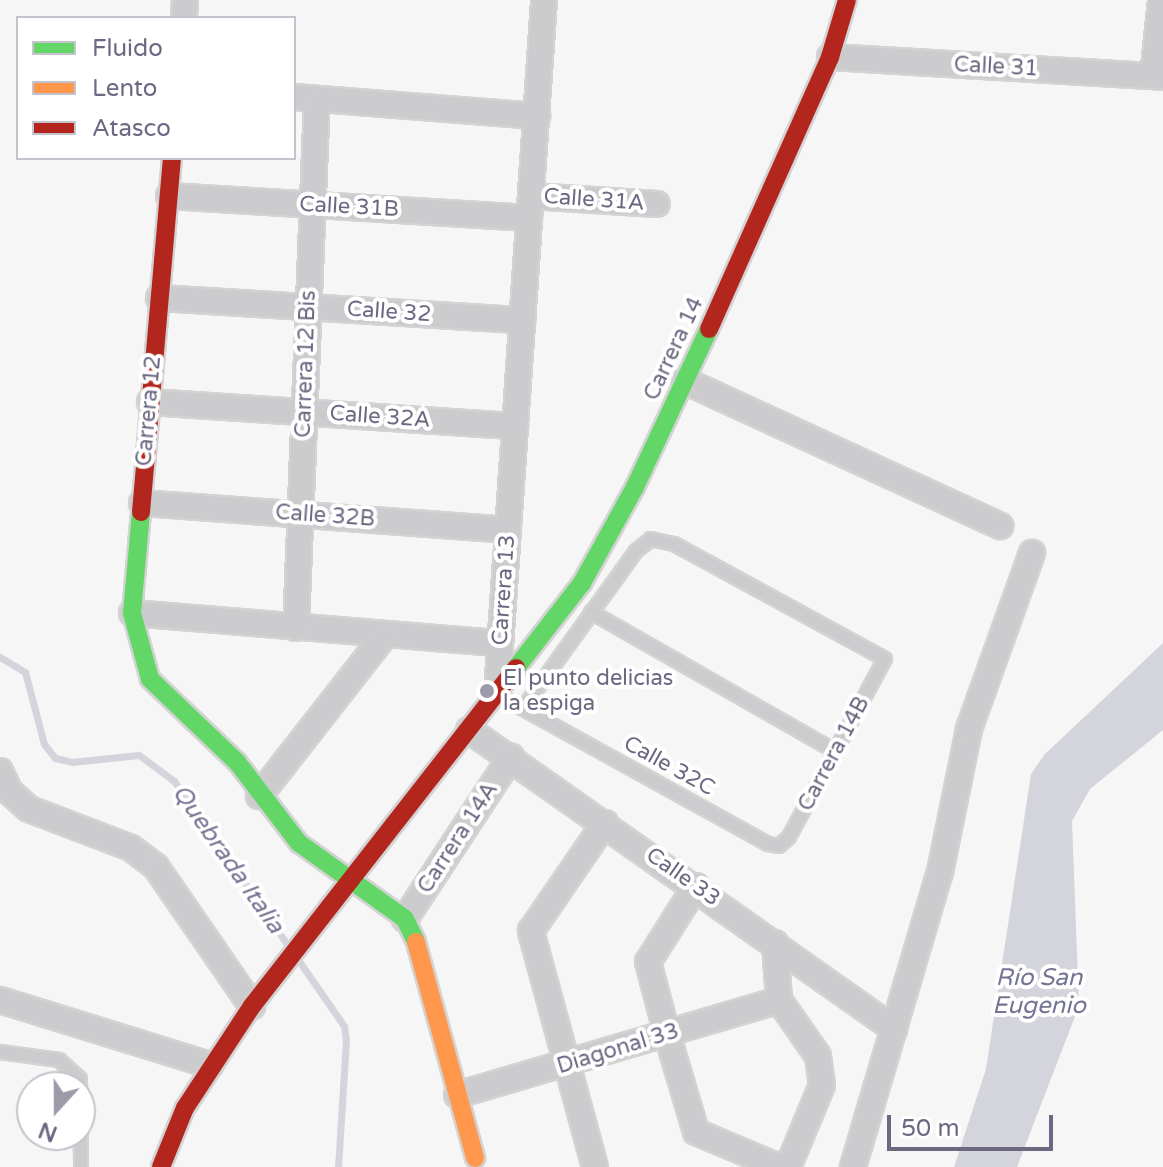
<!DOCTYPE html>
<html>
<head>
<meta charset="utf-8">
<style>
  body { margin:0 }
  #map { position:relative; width:1163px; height:1167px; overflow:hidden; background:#f5f6f5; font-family:"Varela Round",sans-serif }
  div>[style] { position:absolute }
  .water>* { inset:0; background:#d4d4dc }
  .stream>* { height:7px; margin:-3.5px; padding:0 3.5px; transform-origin:3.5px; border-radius:3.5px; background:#d4d4dc }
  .roads { filter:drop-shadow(2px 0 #d3d3d4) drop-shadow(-2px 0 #d3d3d4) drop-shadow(0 2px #d3d3d4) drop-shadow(0 -2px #d3d3d4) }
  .lane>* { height:12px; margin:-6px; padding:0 6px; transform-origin:6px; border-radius:6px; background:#ccccce }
  .street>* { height:24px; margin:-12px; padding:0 12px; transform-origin:12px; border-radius:12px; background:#ccccce }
  .fast>* { height:18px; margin:-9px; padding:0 9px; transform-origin:9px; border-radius:9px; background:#63d668 }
  .slow>* { height:18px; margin:-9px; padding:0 9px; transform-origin:9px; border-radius:9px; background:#ff974d }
  .jam>* { height:18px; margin:-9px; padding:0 9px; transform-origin:9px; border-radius:9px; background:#b3261e }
  .dots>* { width:22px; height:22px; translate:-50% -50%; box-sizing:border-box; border:4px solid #fff; border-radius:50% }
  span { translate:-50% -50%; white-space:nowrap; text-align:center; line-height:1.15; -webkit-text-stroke:8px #fff; paint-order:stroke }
  .street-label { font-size:22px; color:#6d6882 }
  .poi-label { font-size:22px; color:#6d6882 }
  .left { translate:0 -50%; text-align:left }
  .water-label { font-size:24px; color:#747493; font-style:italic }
  .legend { position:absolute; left:16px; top:16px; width:280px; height:144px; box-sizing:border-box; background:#fff; border:2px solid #c5c3cd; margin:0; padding:10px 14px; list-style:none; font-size:24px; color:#6d6882 }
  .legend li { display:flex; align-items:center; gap:16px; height:40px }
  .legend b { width:40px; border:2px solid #c5c3cd }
  .north { position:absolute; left:16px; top:1071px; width:80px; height:80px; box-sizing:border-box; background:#fff; border:2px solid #c5c3cd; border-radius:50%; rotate:201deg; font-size:22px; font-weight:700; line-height:32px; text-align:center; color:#6d6882 }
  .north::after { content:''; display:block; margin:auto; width:28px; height:36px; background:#9d9aaa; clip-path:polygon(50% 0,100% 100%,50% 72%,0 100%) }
  .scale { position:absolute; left:887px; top:1115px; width:166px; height:36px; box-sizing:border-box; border:4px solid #6d6882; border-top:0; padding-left:10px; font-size:24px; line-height:28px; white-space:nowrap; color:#6d6882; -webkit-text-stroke:6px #fff; paint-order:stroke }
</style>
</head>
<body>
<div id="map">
  <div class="water">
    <i style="clip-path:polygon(1163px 643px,1163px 730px,1090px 789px,1072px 821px,1079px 1006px,1017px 1167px,954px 1167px,986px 1069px,1031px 774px,1044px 755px)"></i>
  </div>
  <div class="stream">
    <i style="left:0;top:657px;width:29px;rotate:31deg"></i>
    <i style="left:25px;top:672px;width:74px;rotate:75.2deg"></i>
    <i style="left:44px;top:744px;width:18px;rotate:52deg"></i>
    <i style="left:55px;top:758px;width:17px;rotate:13deg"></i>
    <i style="left:72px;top:762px;width:67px;rotate:-6deg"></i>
    <i style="left:139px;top:755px;width:44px;rotate:36.6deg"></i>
    <i style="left:174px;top:781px;width:198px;rotate:55.3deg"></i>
    <i style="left:299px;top:961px;width:79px;rotate:55.3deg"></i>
    <i style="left:344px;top:1026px;width:14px;rotate:82deg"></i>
    <i style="left:346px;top:1040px;width:127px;rotate:93.6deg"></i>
  </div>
  <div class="roads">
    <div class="lane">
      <i style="left:591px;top:612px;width:281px;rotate:29.7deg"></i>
      <i style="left:500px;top:696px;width:306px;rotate:28.9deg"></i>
      <i style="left:768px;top:844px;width:11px;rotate:10deg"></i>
      <i style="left:779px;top:846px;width:13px;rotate:-42deg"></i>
      <i style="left:789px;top:837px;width:202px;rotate:-61.7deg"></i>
      <i style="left:885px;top:659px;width:240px;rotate:-151.4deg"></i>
      <i style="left:674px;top:544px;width:24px;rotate:-168deg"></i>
      <i style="left:651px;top:539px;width:19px;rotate:141deg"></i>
      <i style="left:636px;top:551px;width:193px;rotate:125.7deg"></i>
      <i style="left:0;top:1052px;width:60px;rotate:7.7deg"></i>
      <i style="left:59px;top:1060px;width:28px;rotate:42deg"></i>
      <i style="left:80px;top:1079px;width:88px;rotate:89.3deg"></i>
    </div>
    <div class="street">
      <i style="left:184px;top:18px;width:18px;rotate:-87deg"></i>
      <i style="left:830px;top:57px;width:334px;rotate:3.4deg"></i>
      <i style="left:1153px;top:76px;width:76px;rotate:-84deg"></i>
      <i style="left:294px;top:97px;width:244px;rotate:4.5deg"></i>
      <i style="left:169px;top:196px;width:361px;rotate:3.5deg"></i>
      <i style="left:531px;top:196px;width:126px;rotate:3.6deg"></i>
      <i style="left:159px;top:298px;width:364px;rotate:3.5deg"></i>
      <i style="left:685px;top:381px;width:347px;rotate:24.7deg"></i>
      <i style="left:150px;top:402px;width:366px;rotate:3.8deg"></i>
      <i style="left:142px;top:503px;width:367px;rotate:4.2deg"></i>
      <i style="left:132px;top:613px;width:369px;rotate:4.7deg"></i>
      <i style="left:296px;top:628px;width:529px;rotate:-87.73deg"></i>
      <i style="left:497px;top:692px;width:694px;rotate:-86.11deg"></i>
      <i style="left:469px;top:730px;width:520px;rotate:35.13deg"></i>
      <i style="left:0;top:771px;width:23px;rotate:65deg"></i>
      <i style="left:10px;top:792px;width:25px;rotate:42deg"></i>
      <i style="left:29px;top:809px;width:109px;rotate:20.9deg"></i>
      <i style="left:131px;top:848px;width:31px;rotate:37deg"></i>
      <i style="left:156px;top:867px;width:169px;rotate:55.4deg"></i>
      <i style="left:259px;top:796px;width:204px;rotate:-52deg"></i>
      <i style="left:696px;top:886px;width:90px;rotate:122.3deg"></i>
      <i style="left:648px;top:962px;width:74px;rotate:75.2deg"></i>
      <i style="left:667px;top:1034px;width:102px;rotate:73.5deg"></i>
      <i style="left:696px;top:1132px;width:90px;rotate:22.9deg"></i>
      <i style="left:405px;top:919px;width:194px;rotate:-56.8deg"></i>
      <i style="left:775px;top:943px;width:57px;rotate:86deg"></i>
      <i style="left:779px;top:1000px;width:68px;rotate:55.1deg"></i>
      <i style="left:818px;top:1056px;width:29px;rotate:82deg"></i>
      <i style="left:822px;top:1085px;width:89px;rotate:112.5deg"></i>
      <i style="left:0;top:1000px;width:220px;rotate:17.2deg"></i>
      <i style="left:457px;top:1095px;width:336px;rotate:-16.4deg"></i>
      <i style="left:595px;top:1167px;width:245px;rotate:-105.2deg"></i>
      <i style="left:531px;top:931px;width:131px;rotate:-55.6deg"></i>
      <i style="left:853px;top:1167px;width:308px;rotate:-73.6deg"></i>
      <i style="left:940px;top:872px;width:146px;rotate:-78.5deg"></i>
      <i style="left:969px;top:729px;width:187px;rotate:-70.3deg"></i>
    </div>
    <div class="fast">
      <i style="left:141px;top:512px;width:101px;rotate:95.1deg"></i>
      <i style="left:132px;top:613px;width:68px;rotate:74.7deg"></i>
      <i style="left:150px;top:679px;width:120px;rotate:43.7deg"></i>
      <i style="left:237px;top:762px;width:102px;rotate:52.6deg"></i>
      <i style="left:299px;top:843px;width:130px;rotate:35.6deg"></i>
      <i style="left:405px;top:919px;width:25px;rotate:64deg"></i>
      <i style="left:516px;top:668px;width:108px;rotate:-52.2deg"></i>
      <i style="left:582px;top:583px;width:110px;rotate:-61.1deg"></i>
      <i style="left:635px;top:487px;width:174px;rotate:-64.9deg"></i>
    </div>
    <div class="slow">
      <i style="left:416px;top:942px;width:224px;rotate:74.7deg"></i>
    </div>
    <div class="jam">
      <i style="left:709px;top:329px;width:298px;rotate:-66deg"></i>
      <i style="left:830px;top:57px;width:59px;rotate:-73.4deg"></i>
      <i style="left:141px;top:512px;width:355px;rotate:-85deg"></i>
      <i style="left:161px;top:1167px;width:64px;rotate:-67.9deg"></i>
      <i style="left:185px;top:1108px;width:122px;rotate:-56.7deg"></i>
      <i style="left:252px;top:1006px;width:429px;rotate:-52deg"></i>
    </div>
  </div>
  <div class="dots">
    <i style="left:487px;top:691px;background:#9d9aaa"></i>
  </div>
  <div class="street-label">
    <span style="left:996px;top:67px;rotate:3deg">Calle 31</span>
    <span style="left:594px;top:200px;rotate:4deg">Calle 31A</span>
    <span style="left:349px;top:207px;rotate:3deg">Calle 31B</span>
    <span style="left:389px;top:312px;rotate:4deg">Calle 32</span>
    <span style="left:674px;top:349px;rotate:-65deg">Carrera 14</span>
    <span style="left:306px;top:364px;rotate:-88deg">Carrera 12 Bis</span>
    <span style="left:149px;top:411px;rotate:-85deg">Carrera 12</span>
    <span style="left:380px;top:417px;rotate:4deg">Calle 32A</span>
    <span style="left:325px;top:516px;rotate:4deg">Calle 32B</span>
    <span style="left:504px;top:590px;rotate:-86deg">Carrera 13</span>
    <span style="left:834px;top:754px;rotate:-62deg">Carrera 14B</span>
    <span style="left:669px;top:766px;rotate:29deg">Calle 32C</span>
    <span style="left:458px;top:838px;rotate:-57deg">Carrera 14A</span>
    <span style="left:683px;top:877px;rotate:35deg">Calle 33</span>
    <span style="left:618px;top:1049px;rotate:-17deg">Diagonal 33</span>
  </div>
  <div class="poi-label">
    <span class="left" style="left:503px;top:691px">El punto delicias<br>la espiga</span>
  </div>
  <div class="water-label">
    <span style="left:228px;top:859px;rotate:55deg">Quebrada Italia</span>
    <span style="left:1039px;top:992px">Río San<br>Eugenio</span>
  </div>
  <ul class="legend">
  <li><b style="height:10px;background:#63d668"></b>Fluido</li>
  <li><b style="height:10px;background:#ff974d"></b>Lento</li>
  <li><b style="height:10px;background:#b3261e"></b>Atasco</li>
  </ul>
  <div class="north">N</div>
  <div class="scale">50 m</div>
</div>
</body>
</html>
